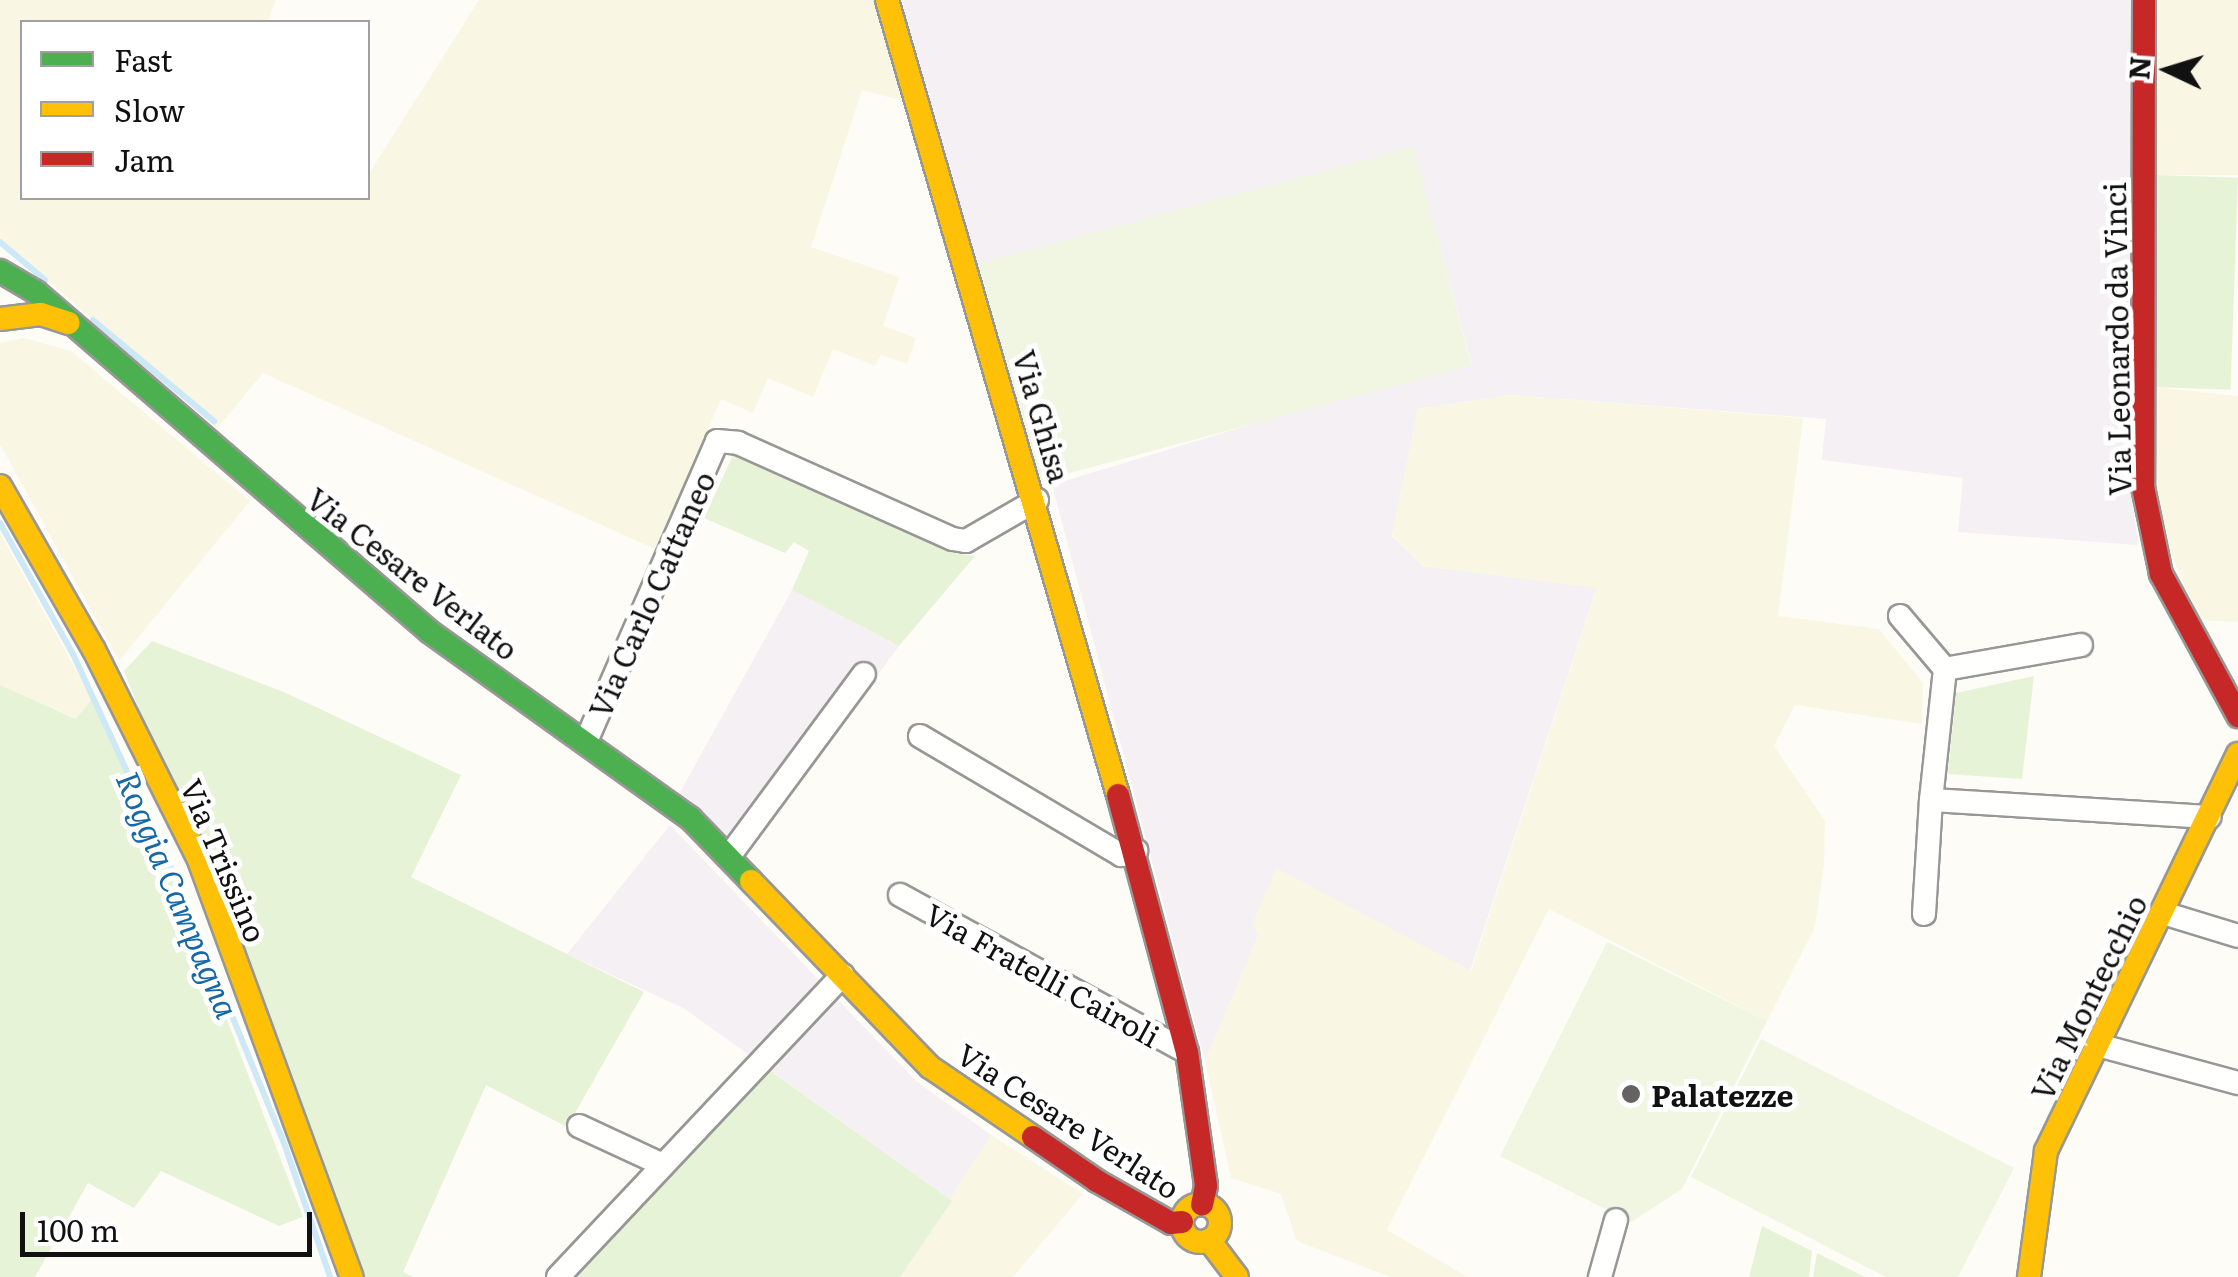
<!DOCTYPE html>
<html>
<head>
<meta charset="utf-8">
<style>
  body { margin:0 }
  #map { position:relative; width:2238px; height:1277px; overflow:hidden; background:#fdfcf7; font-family:Literata,serif }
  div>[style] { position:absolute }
  .industrial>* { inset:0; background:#f5f0f3 }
  .farmland>* { inset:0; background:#f9f7e4; transform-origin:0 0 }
  .green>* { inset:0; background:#e7f3d7; transform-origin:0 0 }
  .pitch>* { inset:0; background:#f0f6e1; transform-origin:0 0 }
  .stream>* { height:6px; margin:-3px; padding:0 3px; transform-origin:3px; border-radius:3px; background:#cde8f7 }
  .roads { filter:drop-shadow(2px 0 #979795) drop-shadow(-2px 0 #979795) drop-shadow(0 2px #979795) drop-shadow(0 -2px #979795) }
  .street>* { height:22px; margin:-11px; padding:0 11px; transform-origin:11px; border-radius:11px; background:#fffffe }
  .fast>* { height:22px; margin:-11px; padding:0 11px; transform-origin:11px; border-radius:11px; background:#4caf50 }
  .slow>* { height:22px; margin:-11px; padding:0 11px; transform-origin:11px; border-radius:11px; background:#ffc107 }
  .slow>.ring { margin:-11px; padding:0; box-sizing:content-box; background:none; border:22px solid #ffc107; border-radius:50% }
  .jam>* { height:22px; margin:-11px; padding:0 11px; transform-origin:11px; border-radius:11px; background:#c62828 }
  .dots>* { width:28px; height:28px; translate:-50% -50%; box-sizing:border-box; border:5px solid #fff; border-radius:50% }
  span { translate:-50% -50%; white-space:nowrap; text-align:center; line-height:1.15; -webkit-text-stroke:10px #fff; paint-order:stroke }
  .street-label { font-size:30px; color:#111 }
  .poi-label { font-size:30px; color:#111; font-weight:700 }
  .left { translate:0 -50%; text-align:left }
  .water-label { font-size:32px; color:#1768a6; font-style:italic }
  .legend { position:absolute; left:20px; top:20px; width:350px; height:180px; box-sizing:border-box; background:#fff; border:2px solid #a0a0a0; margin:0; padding:12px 18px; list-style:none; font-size:30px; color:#111 }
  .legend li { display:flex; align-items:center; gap:20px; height:50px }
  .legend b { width:50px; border:2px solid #a0a0a0 }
  .north { position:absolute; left:2118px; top:20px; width:100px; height:100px; -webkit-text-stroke:8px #fff; paint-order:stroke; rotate:274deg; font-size:28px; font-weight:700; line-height:40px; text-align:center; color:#111 }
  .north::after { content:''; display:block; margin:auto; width:35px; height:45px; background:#111; clip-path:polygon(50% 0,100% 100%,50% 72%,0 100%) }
  .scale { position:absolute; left:20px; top:1212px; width:292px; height:45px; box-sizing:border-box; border:5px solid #111; border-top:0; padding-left:12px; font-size:30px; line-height:35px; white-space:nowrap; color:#111; -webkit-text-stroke:8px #fff; paint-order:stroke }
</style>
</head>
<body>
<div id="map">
  <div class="industrial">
    <i style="clip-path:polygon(899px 0,2131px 0,2133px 223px,2122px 415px,2138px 545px,1958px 532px,1963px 478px,1822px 460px,1826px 419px,1511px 395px,1418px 409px,1392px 536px,1423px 566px,1597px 587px,1470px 971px,1253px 923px,1259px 935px,1205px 1061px,1052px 485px,1374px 387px,1472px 365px,1413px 148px,978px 265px)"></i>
    <i style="clip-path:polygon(792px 590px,899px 646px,746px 853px,678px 796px)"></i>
    <i style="clip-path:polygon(670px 825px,916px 1081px,991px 1135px,952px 1201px,685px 1009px,567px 954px)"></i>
  </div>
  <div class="farmland">
    <i style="clip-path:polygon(0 0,276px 0,267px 22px,22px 22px,22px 198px,368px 198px,368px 175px,479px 0,874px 0,907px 102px,862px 90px,811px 247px,899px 277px,883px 326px,916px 338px,907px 364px,881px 355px,875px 366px,833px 349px,813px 397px,768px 378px,753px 413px,721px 399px,655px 549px,263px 373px,217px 429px,0 238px)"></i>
    <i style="left:2153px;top:0;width:85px;height:175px"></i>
    <i style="clip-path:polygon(24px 338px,71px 351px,250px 501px,119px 661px,0 444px,0 343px)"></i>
    <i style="clip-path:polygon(2152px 387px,2238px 396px,2238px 622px,2200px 620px,2169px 550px,2159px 517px)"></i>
    <i style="clip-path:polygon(1511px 395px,1803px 418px,1778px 616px,1879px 629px,1923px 683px,1922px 724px,1795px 705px,1774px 746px,1825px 821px,1824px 864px,1815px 927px,1767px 1021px,1549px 909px,1387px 1230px,1468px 1277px,1390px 1277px,1297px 1241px,1281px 1194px,1231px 1178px,1205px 1061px,1258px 935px,1253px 923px,1276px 868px,1471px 971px,1597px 588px,1423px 566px,1392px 535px,1418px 409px)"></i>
    <i style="clip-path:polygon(0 533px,92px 699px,77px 719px,0 685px)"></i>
    <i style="clip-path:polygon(991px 1135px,1083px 1194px,1013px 1277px,900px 1277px)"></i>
  </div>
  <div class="green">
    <i style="left:2157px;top:175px;width:81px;height:212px;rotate:2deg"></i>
    <i style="clip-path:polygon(733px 455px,954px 553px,975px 556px,899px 646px,792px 590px,809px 551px,794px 542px,785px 553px,704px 518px)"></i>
    <i style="clip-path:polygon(152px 641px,286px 693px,461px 775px,411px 877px,644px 992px,567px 1127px,486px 1085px,403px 1272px,413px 1277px,362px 1277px,124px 671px)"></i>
    <i style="clip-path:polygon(2034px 676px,2022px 779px,1948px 774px,1956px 693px)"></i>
    <i style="clip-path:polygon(0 685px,76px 719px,92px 699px,167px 864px,303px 1217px,279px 1226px,161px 1171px,134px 1208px,88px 1183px,35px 1277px,0 1277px)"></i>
    <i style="clip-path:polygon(761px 1064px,952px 1201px,900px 1277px,557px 1277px)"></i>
    <i style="clip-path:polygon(1762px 1226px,1812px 1251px,1809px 1277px,1749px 1277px)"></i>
    <i style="clip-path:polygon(1817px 1253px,1865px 1277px,1813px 1277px)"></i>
  </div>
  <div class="pitch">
    <i style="left:1413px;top:147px;width:226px;height:451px;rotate:75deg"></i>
    <i style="clip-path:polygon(1607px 942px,1767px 1021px,1682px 1189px,1631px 1222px,1500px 1156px)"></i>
    <i style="clip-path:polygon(1761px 1039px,2014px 1168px,1958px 1277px,1886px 1277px,1691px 1177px)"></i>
  </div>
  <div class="stream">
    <i style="left:0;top:242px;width:59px;rotate:40.2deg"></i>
    <i style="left:93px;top:320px;width:158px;rotate:39.9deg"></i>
    <i style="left:0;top:523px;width:150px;rotate:60.9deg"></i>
    <i style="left:73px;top:654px;width:244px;rotate:65.3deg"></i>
    <i style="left:175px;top:876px;width:292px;rotate:67.8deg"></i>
    <i style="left:285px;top:1146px;width:139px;rotate:71deg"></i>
  </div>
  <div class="roads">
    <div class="street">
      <i style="left:1900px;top:616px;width:70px;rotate:49.7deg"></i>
      <i style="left:1945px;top:669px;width:132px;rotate:96.1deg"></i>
      <i style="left:1945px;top:669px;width:138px;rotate:-10deg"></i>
      <i style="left:920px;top:736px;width:234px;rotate:30.6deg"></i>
      <i style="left:1121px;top:855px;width:16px;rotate:-15deg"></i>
      <i style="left:587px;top:739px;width:325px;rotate:-66.4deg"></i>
      <i style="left:717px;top:441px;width:21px;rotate:5deg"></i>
      <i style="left:738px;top:443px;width:235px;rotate:24.1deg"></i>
      <i style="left:953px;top:539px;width:13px;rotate:9deg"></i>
      <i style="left:966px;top:541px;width:82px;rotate:-30deg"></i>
      <i style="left:730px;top:855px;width:225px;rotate:-53.5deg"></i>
      <i style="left:900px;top:895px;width:327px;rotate:28.7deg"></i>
      <i style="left:2163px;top:913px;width:78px;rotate:17deg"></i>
      <i style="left:1924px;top:914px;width:114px;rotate:-86.5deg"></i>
      <i style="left:1931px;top:800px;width:279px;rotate:3.5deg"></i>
      <i style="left:2098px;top:1045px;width:145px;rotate:15.2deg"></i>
      <i style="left:579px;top:1126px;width:90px;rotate:24.9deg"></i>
      <i style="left:558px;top:1277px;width:415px;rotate:-46.7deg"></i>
      <i style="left:1600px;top:1277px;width:59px;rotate:-74.3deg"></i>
    </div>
    <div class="fast">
      <i style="left:0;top:271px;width:42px;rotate:30.3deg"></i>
      <i style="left:36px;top:292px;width:520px;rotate:40.79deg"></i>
      <i style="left:430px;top:632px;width:320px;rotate:35.6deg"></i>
      <i style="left:690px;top:818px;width:88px;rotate:45.9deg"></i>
    </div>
    <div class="slow">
      <i style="left:887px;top:0;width:828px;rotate:73.8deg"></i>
      <i style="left:0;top:319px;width:41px;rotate:-7deg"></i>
      <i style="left:41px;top:314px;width:29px;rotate:18deg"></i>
      <i style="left:0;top:486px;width:189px;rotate:60.2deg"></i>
      <i style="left:94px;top:650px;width:235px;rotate:63.4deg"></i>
      <i style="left:199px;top:860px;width:444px;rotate:69.9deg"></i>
      <i style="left:751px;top:881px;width:258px;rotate:46.1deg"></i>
      <i style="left:930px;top:1067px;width:125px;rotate:34.2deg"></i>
      <i class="ring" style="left:1182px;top:1204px;width:16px;height:16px"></i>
      <i style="left:1209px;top:1240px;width:46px;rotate:52.9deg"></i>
      <i style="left:2029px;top:1277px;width:127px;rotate:-82.3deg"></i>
      <i style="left:2046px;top:1151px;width:441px;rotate:-64.2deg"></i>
    </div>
    <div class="jam">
      <i style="left:2144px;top:0;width:487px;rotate:90.1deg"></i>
      <i style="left:2143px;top:487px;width:89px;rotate:78.3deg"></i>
      <i style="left:2161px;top:574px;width:162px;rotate:61.5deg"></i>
      <i style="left:1118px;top:795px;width:266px;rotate:75deg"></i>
      <i style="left:1187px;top:1052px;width:135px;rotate:81.9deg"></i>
      <i style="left:1206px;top:1186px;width:19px;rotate:102deg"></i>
      <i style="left:1033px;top:1137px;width:78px;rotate:34.5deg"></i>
      <i style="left:1097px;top:1181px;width:85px;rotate:29.6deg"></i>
      <i style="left:1171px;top:1223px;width:11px;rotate:-5deg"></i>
    </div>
  </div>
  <div class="dots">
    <i style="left:1631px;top:1094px;background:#646362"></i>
  </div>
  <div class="street-label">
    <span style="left:2116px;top:339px;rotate:-91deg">Via Leonardo da Vinci</span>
    <span style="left:1043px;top:416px;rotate:74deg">Via Ghisa</span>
    <span style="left:413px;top:573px;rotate:38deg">Via Cesare Verlato</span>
    <span style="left:651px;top:594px;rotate:-66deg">Via Carlo Cattaneo</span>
    <span style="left:225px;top:860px;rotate:67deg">Via Trissino</span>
    <span style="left:1043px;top:974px;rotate:29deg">Via Fratelli Cairoli</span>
    <span style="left:2088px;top:997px;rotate:-64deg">Via Montecchio</span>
    <span style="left:1069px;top:1120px;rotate:33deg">Via Cesare Verlato</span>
  </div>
  <div class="poi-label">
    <span class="left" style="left:1651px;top:1094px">Palatezze</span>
  </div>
  <div class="water-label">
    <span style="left:179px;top:894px;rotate:67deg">Roggia Campagna</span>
  </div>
  <ul class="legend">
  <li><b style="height:12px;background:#4caf50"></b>Fast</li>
  <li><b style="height:12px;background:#ffc107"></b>Slow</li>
  <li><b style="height:12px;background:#c62828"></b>Jam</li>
  </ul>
  <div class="north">N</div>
  <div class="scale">100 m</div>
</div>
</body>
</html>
